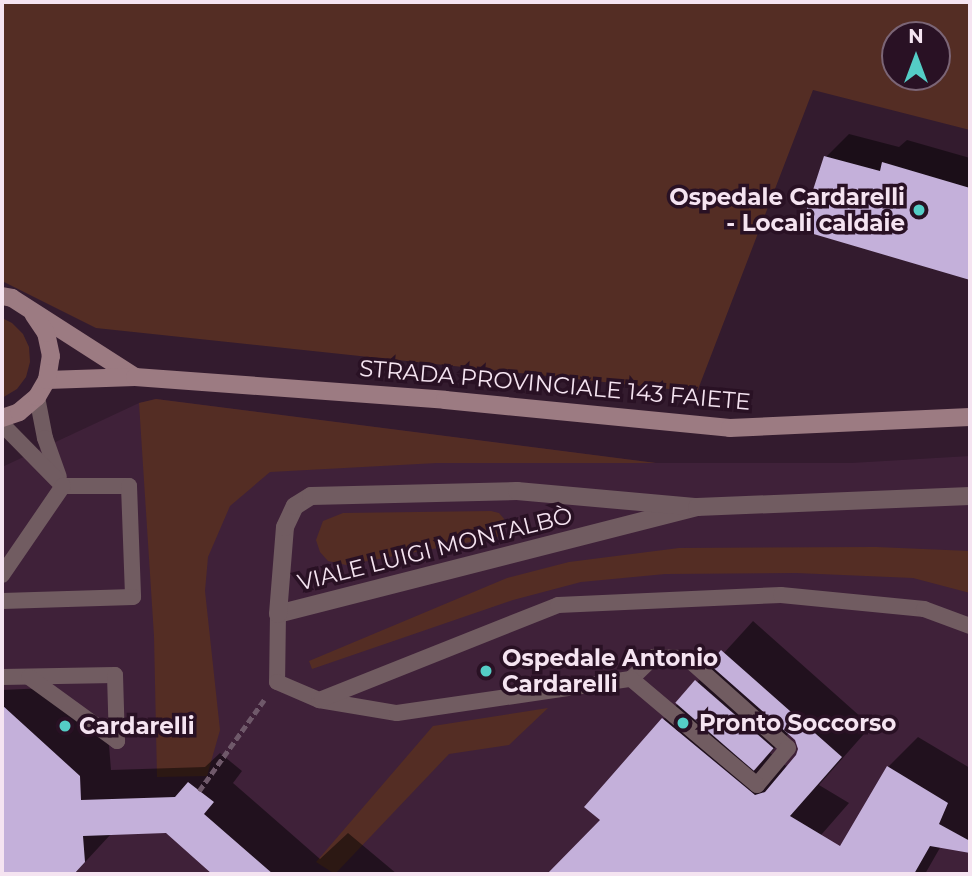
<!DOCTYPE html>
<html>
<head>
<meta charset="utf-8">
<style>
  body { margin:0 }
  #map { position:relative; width:972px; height:876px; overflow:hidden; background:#331b2e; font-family:Montserrat,sans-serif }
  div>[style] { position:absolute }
  .built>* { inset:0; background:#3f2139 }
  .green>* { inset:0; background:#542d24 }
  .shadow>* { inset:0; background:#0007 }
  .building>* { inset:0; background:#c4b0da; transform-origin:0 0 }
  .path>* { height:4.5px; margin-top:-2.25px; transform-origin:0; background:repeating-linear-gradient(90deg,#6f596a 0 7px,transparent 0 10.5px) }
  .service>* { height:16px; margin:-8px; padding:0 8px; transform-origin:8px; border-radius:8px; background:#715c61 }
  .minor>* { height:18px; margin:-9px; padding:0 9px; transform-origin:9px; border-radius:9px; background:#715c61 }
  .secondary>* { height:18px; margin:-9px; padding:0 9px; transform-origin:9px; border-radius:9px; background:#9c7b82 }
  .dots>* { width:19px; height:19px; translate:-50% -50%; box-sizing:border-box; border:4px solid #291124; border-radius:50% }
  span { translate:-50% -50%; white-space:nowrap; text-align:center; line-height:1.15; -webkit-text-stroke:7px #291124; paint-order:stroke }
  .poi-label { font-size:23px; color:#f5e4f1; font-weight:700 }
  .right { translate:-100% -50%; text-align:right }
  .left { translate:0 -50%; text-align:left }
  .street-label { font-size:23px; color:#f5e4f1 }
  .frame { position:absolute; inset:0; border:4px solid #f5e4f1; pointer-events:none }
  .north { position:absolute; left:881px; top:21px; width:70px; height:70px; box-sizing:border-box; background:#291124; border:2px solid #7b6576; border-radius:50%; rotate:0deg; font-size:19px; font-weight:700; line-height:28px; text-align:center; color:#f5e4f1 }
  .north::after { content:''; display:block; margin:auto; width:24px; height:32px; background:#54cdc6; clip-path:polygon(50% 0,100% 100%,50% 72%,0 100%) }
</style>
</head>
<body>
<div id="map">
  <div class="built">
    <i style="clip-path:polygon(156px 399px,656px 463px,851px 463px,970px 456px,970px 874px,2px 874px,2px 467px,139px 403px)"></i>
  </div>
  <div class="green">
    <i style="clip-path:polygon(evenodd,2px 2px,970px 2px,970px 130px,813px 90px,697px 392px,96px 328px,2px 281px,2px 2px,895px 35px,937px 35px,937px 77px,895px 77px,895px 35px)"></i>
    <i style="clip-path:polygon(2px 318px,12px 323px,23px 334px,29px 347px,30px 362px,26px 377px,17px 389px,2px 398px)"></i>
    <i style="clip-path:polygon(156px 399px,656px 463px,437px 463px,270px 472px,230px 506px,208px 557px,205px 591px,220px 730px,207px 776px,157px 777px,154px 636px,139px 403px)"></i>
    <i style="clip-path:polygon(491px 511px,499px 513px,505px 520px,504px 532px,497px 537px,346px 565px,328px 561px,320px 552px,316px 540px,323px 521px,343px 513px)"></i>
    <i style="clip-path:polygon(876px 547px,970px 551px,970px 593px,913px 578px,796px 573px,665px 574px,581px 582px,513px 600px,312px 669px,309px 661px,507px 578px,569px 562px,679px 548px)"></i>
    <i style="clip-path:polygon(548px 708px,509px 745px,449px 754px,335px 874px,316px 862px,433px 726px)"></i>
  </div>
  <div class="shadow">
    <i style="clip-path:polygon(849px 134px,899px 147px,907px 140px,970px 158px,970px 278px,802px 229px,826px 157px)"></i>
    <i style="clip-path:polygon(evenodd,753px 621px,871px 726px,819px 785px,849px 803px,787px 874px,550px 874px,602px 820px,663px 720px,753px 621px,789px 733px,796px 739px,800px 749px,790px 764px,786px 766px,770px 753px,789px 733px)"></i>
    <i style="clip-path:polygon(46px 688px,109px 745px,111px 770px,205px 767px,220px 753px,242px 771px,233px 783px,320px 859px,348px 833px,397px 874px,215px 874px,166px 831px,111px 834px,74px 874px,2px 874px,2px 690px)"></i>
    <i style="clip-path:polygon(918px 737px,970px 768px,970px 851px,941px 846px,925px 874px,825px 874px,888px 767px)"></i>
  </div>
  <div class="building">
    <i style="clip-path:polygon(824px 156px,880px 171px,882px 162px,970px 188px,970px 280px,800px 230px)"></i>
    <i style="clip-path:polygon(721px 650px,842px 757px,790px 816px,840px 846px,887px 766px,948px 803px,939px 824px,970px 841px,970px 853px,930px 846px,914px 874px,547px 874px,600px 820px,584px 807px,662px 718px,755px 795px,765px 792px,796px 755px,798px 749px,795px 740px,709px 664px)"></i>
    <i style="left:695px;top:680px;width:104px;height:30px;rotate:41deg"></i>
    <i style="clip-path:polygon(2px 705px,80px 776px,81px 800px,175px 797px,188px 782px,214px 802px,204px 814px,273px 874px,212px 874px,166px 833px,83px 836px,85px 862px,74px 874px,2px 874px)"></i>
  </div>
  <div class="path">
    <i style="left:199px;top:791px;width:112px;rotate:-54.5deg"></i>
  </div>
  <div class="service">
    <i style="left:37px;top:397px;width:42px;rotate:79deg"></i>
    <i style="left:45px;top:438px;width:41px;rotate:70.3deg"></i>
    <i style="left:2px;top:424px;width:87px;rotate:45.5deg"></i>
    <i style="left:63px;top:486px;width:66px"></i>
    <i style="left:129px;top:486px;width:111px;rotate:87.9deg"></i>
    <i style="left:133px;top:597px;width:131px;rotate:178.3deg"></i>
    <i style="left:2px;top:575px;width:108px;rotate:-55.6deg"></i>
    <i style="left:278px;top:614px;width:68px;rotate:90.8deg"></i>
    <i style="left:277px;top:682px;width:46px;rotate:23.2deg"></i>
    <i style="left:319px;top:700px;width:79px;rotate:9.5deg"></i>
    <i style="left:397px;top:713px;width:236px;rotate:-8.3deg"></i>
    <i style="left:631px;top:679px;width:32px;rotate:-44deg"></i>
    <i style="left:654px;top:657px;width:33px;rotate:2deg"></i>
    <i style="left:687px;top:658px;width:135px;rotate:41.7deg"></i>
    <i style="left:788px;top:748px;width:48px;rotate:130deg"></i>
    <i style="left:757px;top:785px;width:165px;rotate:-139.9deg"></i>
    <i style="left:2px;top:677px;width:113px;rotate:-1deg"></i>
    <i style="left:115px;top:675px;width:66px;rotate:88.3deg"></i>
    <i style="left:29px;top:677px;width:109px;rotate:36deg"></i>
    <i style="left:322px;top:699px;width:254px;rotate:-21.7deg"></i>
    <i style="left:558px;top:605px;width:223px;rotate:-2.6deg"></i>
    <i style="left:781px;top:595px;width:144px;rotate:5.6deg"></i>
    <i style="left:924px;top:609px;width:49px;rotate:20.3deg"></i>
  </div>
  <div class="minor">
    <i style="left:697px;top:507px;width:432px;rotate:165.7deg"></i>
    <i style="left:278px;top:614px;width:87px;rotate:-85.4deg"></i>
    <i style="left:285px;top:527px;width:23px;rotate:-65deg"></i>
    <i style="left:295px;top:506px;width:19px;rotate:-32deg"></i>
    <i style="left:311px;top:496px;width:206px;rotate:-1.4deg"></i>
    <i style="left:517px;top:491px;width:181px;rotate:5.1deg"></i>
    <i style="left:697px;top:507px;width:273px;rotate:-2.3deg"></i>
  </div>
  <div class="secondary">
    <i style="left:2px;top:296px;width:10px;rotate:11deg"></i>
    <i style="left:12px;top:298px;width:146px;rotate:32.7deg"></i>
    <i style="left:47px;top:380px;width:88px;rotate:-2deg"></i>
    <i style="left:135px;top:377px;width:311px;rotate:4.2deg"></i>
    <i style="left:445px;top:400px;width:286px;rotate:5.6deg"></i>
    <i style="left:730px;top:428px;width:240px;rotate:-2.6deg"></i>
    <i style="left:2px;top:418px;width:18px;rotate:-19deg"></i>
    <i style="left:19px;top:412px;width:23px;rotate:-40deg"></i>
    <i style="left:37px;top:397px;width:20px;rotate:-60deg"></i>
    <i style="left:47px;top:380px;width:24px;rotate:-81deg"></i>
    <i style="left:51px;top:356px;width:24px;rotate:-102deg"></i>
    <i style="left:46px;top:333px;width:22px;rotate:-124deg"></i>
  </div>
  <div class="dots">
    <i style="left:919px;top:210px;background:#54cdc6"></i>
    <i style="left:486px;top:671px;background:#54cdc6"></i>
    <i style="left:683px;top:723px;background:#54cdc6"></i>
    <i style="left:65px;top:726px;background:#54cdc6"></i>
  </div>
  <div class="poi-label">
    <span class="right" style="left:905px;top:210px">Ospedale Cardarelli<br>- Locali caldaie</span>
    <span class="left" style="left:502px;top:671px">Ospedale Antonio<br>Cardarelli</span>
    <span class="left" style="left:699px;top:723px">Pronto Soccorso</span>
    <span class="left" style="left:79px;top:726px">Cardarelli</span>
  </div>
  <div class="street-label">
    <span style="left:555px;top:385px;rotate:5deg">STRADA PROVINCIALE 143 FAIETE</span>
    <span style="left:435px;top:549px;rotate:-14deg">VIALE LUIGI MONTALBÒ</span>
  </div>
  <div class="frame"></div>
  <div class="north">N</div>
</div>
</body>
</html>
